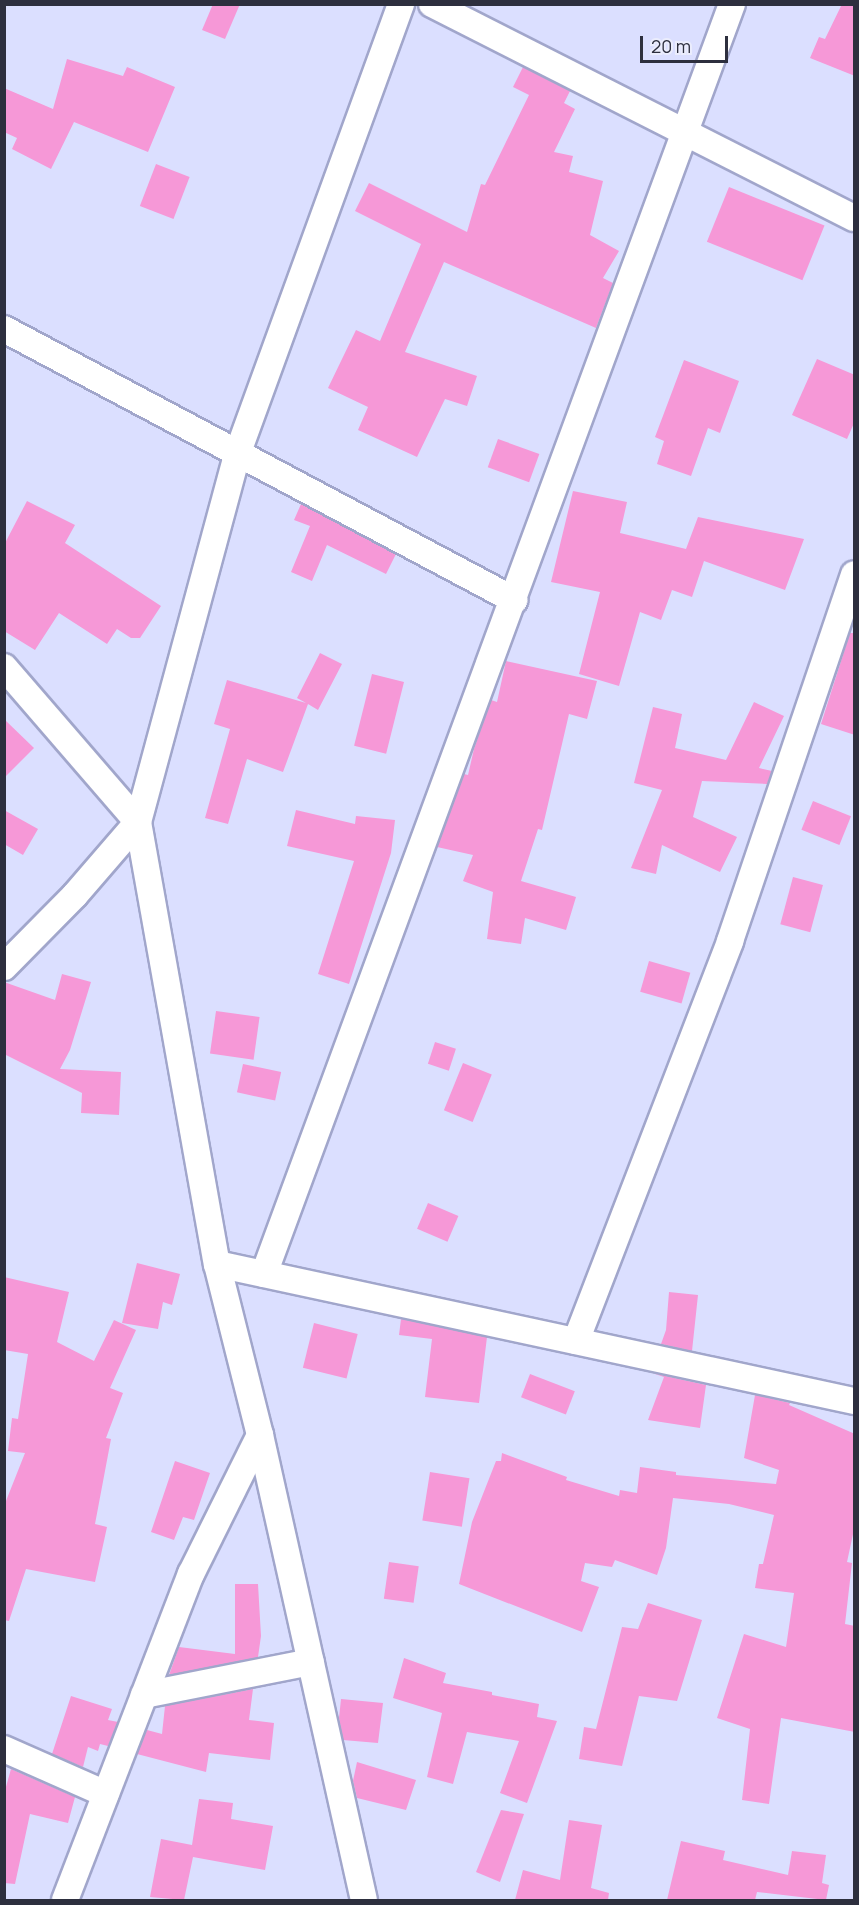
<!DOCTYPE html>
<html>
<head>
<meta charset="utf-8">
<style>
  body { margin:0 }
  #map { position:relative; width:859px; height:1905px; overflow:hidden; background:#dbdfff; font-family:Manrope,sans-serif }
  div>[style] { position:absolute }
  .building>* { inset:0; background:#f698d7; transform-origin:0 0 }
  .roads { filter:drop-shadow(2px 0 #a1a6cb) drop-shadow(-2px 0 #a1a6cb) drop-shadow(0 2px #a1a6cb) drop-shadow(0 -2px #a1a6cb) }
  .street>* { height:26px; margin:-13px; padding:0 13px; transform-origin:13px; border-radius:13px; background:#fff }
  span { translate:-50% -50%; white-space:nowrap; text-align:center; line-height:1.15; -webkit-text-stroke:6px #ebedfd; paint-order:stroke }
  .frame { position:absolute; inset:0; border:6px solid #2d2f3e; pointer-events:none }
  .scale { position:absolute; left:640px; top:36px; width:88px; height:27px; box-sizing:border-box; border:3px solid #2d2f3e; border-top:0; padding-left:8px; font-size:18px; line-height:21px; white-space:nowrap; color:#2d2f3e; -webkit-text-stroke:4px #ebedfd; paint-order:stroke }
</style>
</head>
<body>
<div id="map">
  <div class="building">
    <i style="clip-path:polygon(213px 4px,240px 4px,225px 39px,202px 30px)"></i>
    <i style="clip-path:polygon(842px 4px,855px 4px,855px 76px,810px 58px,819px 37px,825px 39px)"></i>
    <i style="clip-path:polygon(67px 59px,123px 76px,127px 67px,175px 87px,148px 152px,74px 122px,51px 169px,12px 149px,17px 138px,4px 132px,4px 88px,53px 109px)"></i>
    <i style="clip-path:polygon(523px 67px,570px 91px,564px 103px,575px 109px,554px 152px,573px 156px,569px 172px,603px 181px,590px 235px,619px 251px,603px 278px,613px 283px,596px 328px,444px 262px,405px 352px,477px 376px,467px 406px,445px 399px,417px 457px,358px 430px,368px 407px,328px 388px,356px 330px,380px 341px,421px 244px,355px 211px,369px 183px,467px 232px,481px 184px,485px 185px,529px 95px,513px 87px)"></i>
    <i style="left:156px;top:164px;width:36px;height:45px;rotate:21deg"></i>
    <i style="left:729px;top:187px;width:103px;height:59px;rotate:22deg"></i>
    <i style="clip-path:polygon(817px 359px,855px 375px,855px 421px,847px 439px,792px 415px)"></i>
    <i style="clip-path:polygon(684px 360px,739px 381px,720px 433px,708px 428px,691px 476px,657px 464px,664px 441px,655px 437px)"></i>
    <i style="left:498px;top:439px;width:44px;height:30px;rotate:20deg"></i>
    <i style="clip-path:polygon(573px 491px,627px 502px,620px 533px,686px 549px,698px 517px,804px 539px,785px 590px,704px 561px,692px 597px,672px 590px,661px 620px,640px 612px,619px 686px,579px 674px,600px 592px,551px 582px)"></i>
    <i style="clip-path:polygon(27px 501px,75px 525px,65px 543px,161px 606px,140px 638px,131px 638px,117px 629px,107px 644px,59px 613px,35px 650px,4px 631px,4px 545px)"></i>
    <i style="clip-path:polygon(301px 504px,396px 554px,386px 574px,327px 545px,312px 581px,291px 572px,310px 526px,294px 520px)"></i>
    <i style="clip-path:polygon(850px 633px,855px 633px,855px 735px,821px 724px)"></i>
    <i style="clip-path:polygon(320px 653px,342px 664px,318px 710px,308px 704px,283px 772px,247px 759px,228px 824px,205px 818px,230px 729px,214px 724px,227px 680px,306px 703px,297px 698px)"></i>
    <i style="clip-path:polygon(506px 661px,597px 681px,587px 719px,569px 714px,542px 830px,538px 829px,521px 881px,576px 897px,566px 930px,525px 918px,521px 944px,487px 939px,493px 892px,463px 881px,473px 855px,437px 847px,464px 774px,468px 775px,474px 749px,491px 700px,497px 702px)"></i>
    <i style="left:372px;top:674px;width:33px;height:74px;rotate:14deg"></i>
    <i style="clip-path:polygon(754px 702px,784px 716px,759px 768px,772px 771px,767px 784px,702px 781px,693px 817px,737px 837px,720px 872px,662px 845px,656px 874px,631px 868px,662px 790px,634px 783px,653px 707px,682px 714px,675px 748px,726px 760px)"></i>
    <i style="clip-path:polygon(4px 719px,34px 748px,4px 778px)"></i>
    <i style="left:813px;top:801px;width:41px;height:31px;rotate:22deg"></i>
    <i style="clip-path:polygon(4px 810px,38px 829px,23px 855px,4px 844px)"></i>
    <i style="clip-path:polygon(296px 810px,355px 824px,356px 816px,395px 820px,391px 853px,349px 984px,318px 974px,354px 861px,287px 846px)"></i>
    <i style="left:793px;top:877px;width:31px;height:49px;rotate:15deg"></i>
    <i style="left:649px;top:961px;width:43px;height:32px;rotate:16deg"></i>
    <i style="clip-path:polygon(62px 974px,91px 982px,70px 1050px,60px 1069px,121px 1072px,119px 1115px,81px 1113px,82px 1093px,4px 1054px,4px 982px,55px 1000px)"></i>
    <i style="left:216px;top:1011px;width:44px;height:43px;rotate:8deg"></i>
    <i style="left:435px;top:1042px;width:22px;height:23px;rotate:18deg"></i>
    <i style="left:463px;top:1063px;width:31px;height:51px;rotate:22deg"></i>
    <i style="left:243px;top:1064px;width:39px;height:29px;rotate:12deg"></i>
    <i style="left:428px;top:1203px;width:33px;height:28px;rotate:23deg"></i>
    <i style="clip-path:polygon(137px 1263px,180px 1274px,172px 1305px,163px 1302px,158px 1329px,122px 1323px)"></i>
    <i style="clip-path:polygon(4px 1277px,69px 1292px,57px 1342px,94px 1361px,114px 1320px,136px 1330px,110px 1388px,123px 1393px,106px 1438px,111px 1439px,95px 1524px,107px 1527px,95px 1582px,26px 1569px,9px 1621px,4px 1620px,4px 1506px,25px 1453px,8px 1451px,12px 1418px,18px 1419px,28px 1354px,4px 1350px)"></i>
    <i style="clip-path:polygon(669px 1292px,698px 1295px,692px 1351px,661px 1344px,666px 1330px)"></i>
    <i style="clip-path:polygon(401px 1319px,487px 1337px,479px 1403px,425px 1397px,432px 1339px,399px 1335px)"></i>
    <i style="left:314px;top:1323px;width:45px;height:46px;rotate:14deg"></i>
    <i style="clip-path:polygon(652px 1373px,706px 1385px,700px 1428px,648px 1420px,664px 1377px)"></i>
    <i style="left:530px;top:1374px;width:48px;height:25px;rotate:21deg"></i>
    <i style="clip-path:polygon(755px 1395px,790px 1403px,789px 1405px,855px 1434px,855px 1525px,847px 1562px,852px 1563px,845px 1624px,855px 1626px,855px 1732px,781px 1718px,769px 1804px,742px 1800px,750px 1729px,717px 1718px,744px 1634px,786px 1647px,794px 1593px,755px 1588px,759px 1564px,763px 1564px,774px 1515px,729px 1504px,673px 1498px,666px 1548px,657px 1575px,615px 1560px,612px 1567px,585px 1563px,581px 1581px,599px 1587px,582px 1632px,459px 1584px,472px 1522px,496px 1461px,501px 1461px,502px 1453px,567px 1477px,566px 1480px,619px 1496px,620px 1490px,637px 1493px,640px 1467px,676px 1472px,676px 1475px,776px 1484px,779px 1470px,744px 1458px)"></i>
    <i style="clip-path:polygon(175px 1461px,210px 1473px,194px 1520px,183px 1517px,174px 1540px,151px 1532px)"></i>
    <i style="left:430px;top:1472px;width:40px;height:49px;rotate:9deg"></i>
    <i style="left:389px;top:1562px;width:30px;height:37px;rotate:8deg"></i>
    <i style="clip-path:polygon(235px 1584px,258px 1584px,261px 1636px,258px 1657px,169px 1675px,179px 1647px,235px 1654px)"></i>
    <i style="clip-path:polygon(648px 1603px,702px 1620px,677px 1701px,639px 1696px,622px 1766px,579px 1759px,584px 1727px,596px 1729px,622px 1627px,638px 1629px)"></i>
    <i style="clip-path:polygon(404px 1658px,446px 1673px,443px 1683px,492px 1692px,492px 1695px,539px 1704px,537px 1717px,557px 1721px,527px 1803px,500px 1793px,519px 1741px,467px 1732px,453px 1784px,427px 1777px,442px 1713px,393px 1698px)"></i>
    <i style="clip-path:polygon(253px 1689px,249px 1720px,274px 1723px,270px 1760px,209px 1753px,206px 1772px,137px 1754px,147px 1730px,162px 1734px,165px 1706px)"></i>
    <i style="clip-path:polygon(71px 1696px,112px 1709px,108px 1720px,118px 1722px,108px 1746px,100px 1744px,98px 1751px,88px 1747px,83px 1767px,52px 1754px)"></i>
    <i style="clip-path:polygon(341px 1699px,383px 1703px,378px 1743px,343px 1740px,339px 1718px)"></i>
    <i style="clip-path:polygon(357px 1762px,416px 1780px,406px 1810px,357px 1798px,353px 1781px)"></i>
    <i style="clip-path:polygon(11px 1769px,75px 1797px,68px 1823px,30px 1814px,15px 1884px,4px 1883px,4px 1794px)"></i>
    <i style="clip-path:polygon(199px 1799px,233px 1803px,231px 1819px,273px 1826px,265px 1870px,193px 1857px,184px 1900px,150px 1897px,161px 1839px,192px 1845px)"></i>
    <i style="clip-path:polygon(501px 1810px,524px 1814px,500px 1882px,476px 1872px)"></i>
    <i style="clip-path:polygon(569px 1820px,602px 1825px,591px 1888px,609px 1893px,608px 1900px,515px 1900px,523px 1870px,560px 1880px)"></i>
    <i style="clip-path:polygon(681px 1841px,725px 1851px,723px 1860px,788px 1875px,792px 1851px,826px 1855px,822px 1883px,829px 1885px,826px 1900px,757px 1892px,755px 1900px,667px 1900px)"></i>
  </div>
  <div class="roads">
    <div class="street">
      <i style="left:432px;top:4px;width:473px;rotate:26.9deg"></i>
      <i style="left:4px;top:329px;width:578px;rotate:27.98deg"></i>
      <i style="left:4px;top:667px;width:205px;rotate:49.2deg"></i>
      <i style="left:138px;top:822px;width:449px;rotate:79.9deg"></i>
      <i style="left:217px;top:1264px;width:176px;rotate:75.9deg"></i>
      <i style="left:260px;top:1435px;width:476px;rotate:77.4deg"></i>
      <i style="left:4px;top:967px;width:101px;rotate:-45.4deg"></i>
      <i style="left:75px;top:895px;width:96px;rotate:-49.2deg"></i>
      <i style="left:138px;top:822px;width:383px;rotate:-74.9deg"></i>
      <i style="left:238px;top:452px;width:477px;rotate:-70deg"></i>
      <i style="left:217px;top:1264px;width:652px;rotate:12.14deg"></i>
      <i style="left:264px;top:1274px;width:1353px;rotate:-69.77deg"></i>
      <i style="left:576px;top:1341px;width:429px;rotate:-68.9deg"></i>
      <i style="left:730px;top:941px;width:387px;rotate:-71.3deg"></i>
      <i style="left:144px;top:1695px;width:170px;rotate:-11.2deg"></i>
      <i style="left:4px;top:1749px;width:111px;rotate:23.8deg"></i>
      <i style="left:65px;top:1900px;width:350px;rotate:-68.9deg"></i>
      <i style="left:191px;top:1574px;width:155px;rotate:-63.6deg"></i>
    </div>
  </div>
  <div class="frame"></div>
  <div class="scale">20 m</div>
</div>
</body>
</html>
